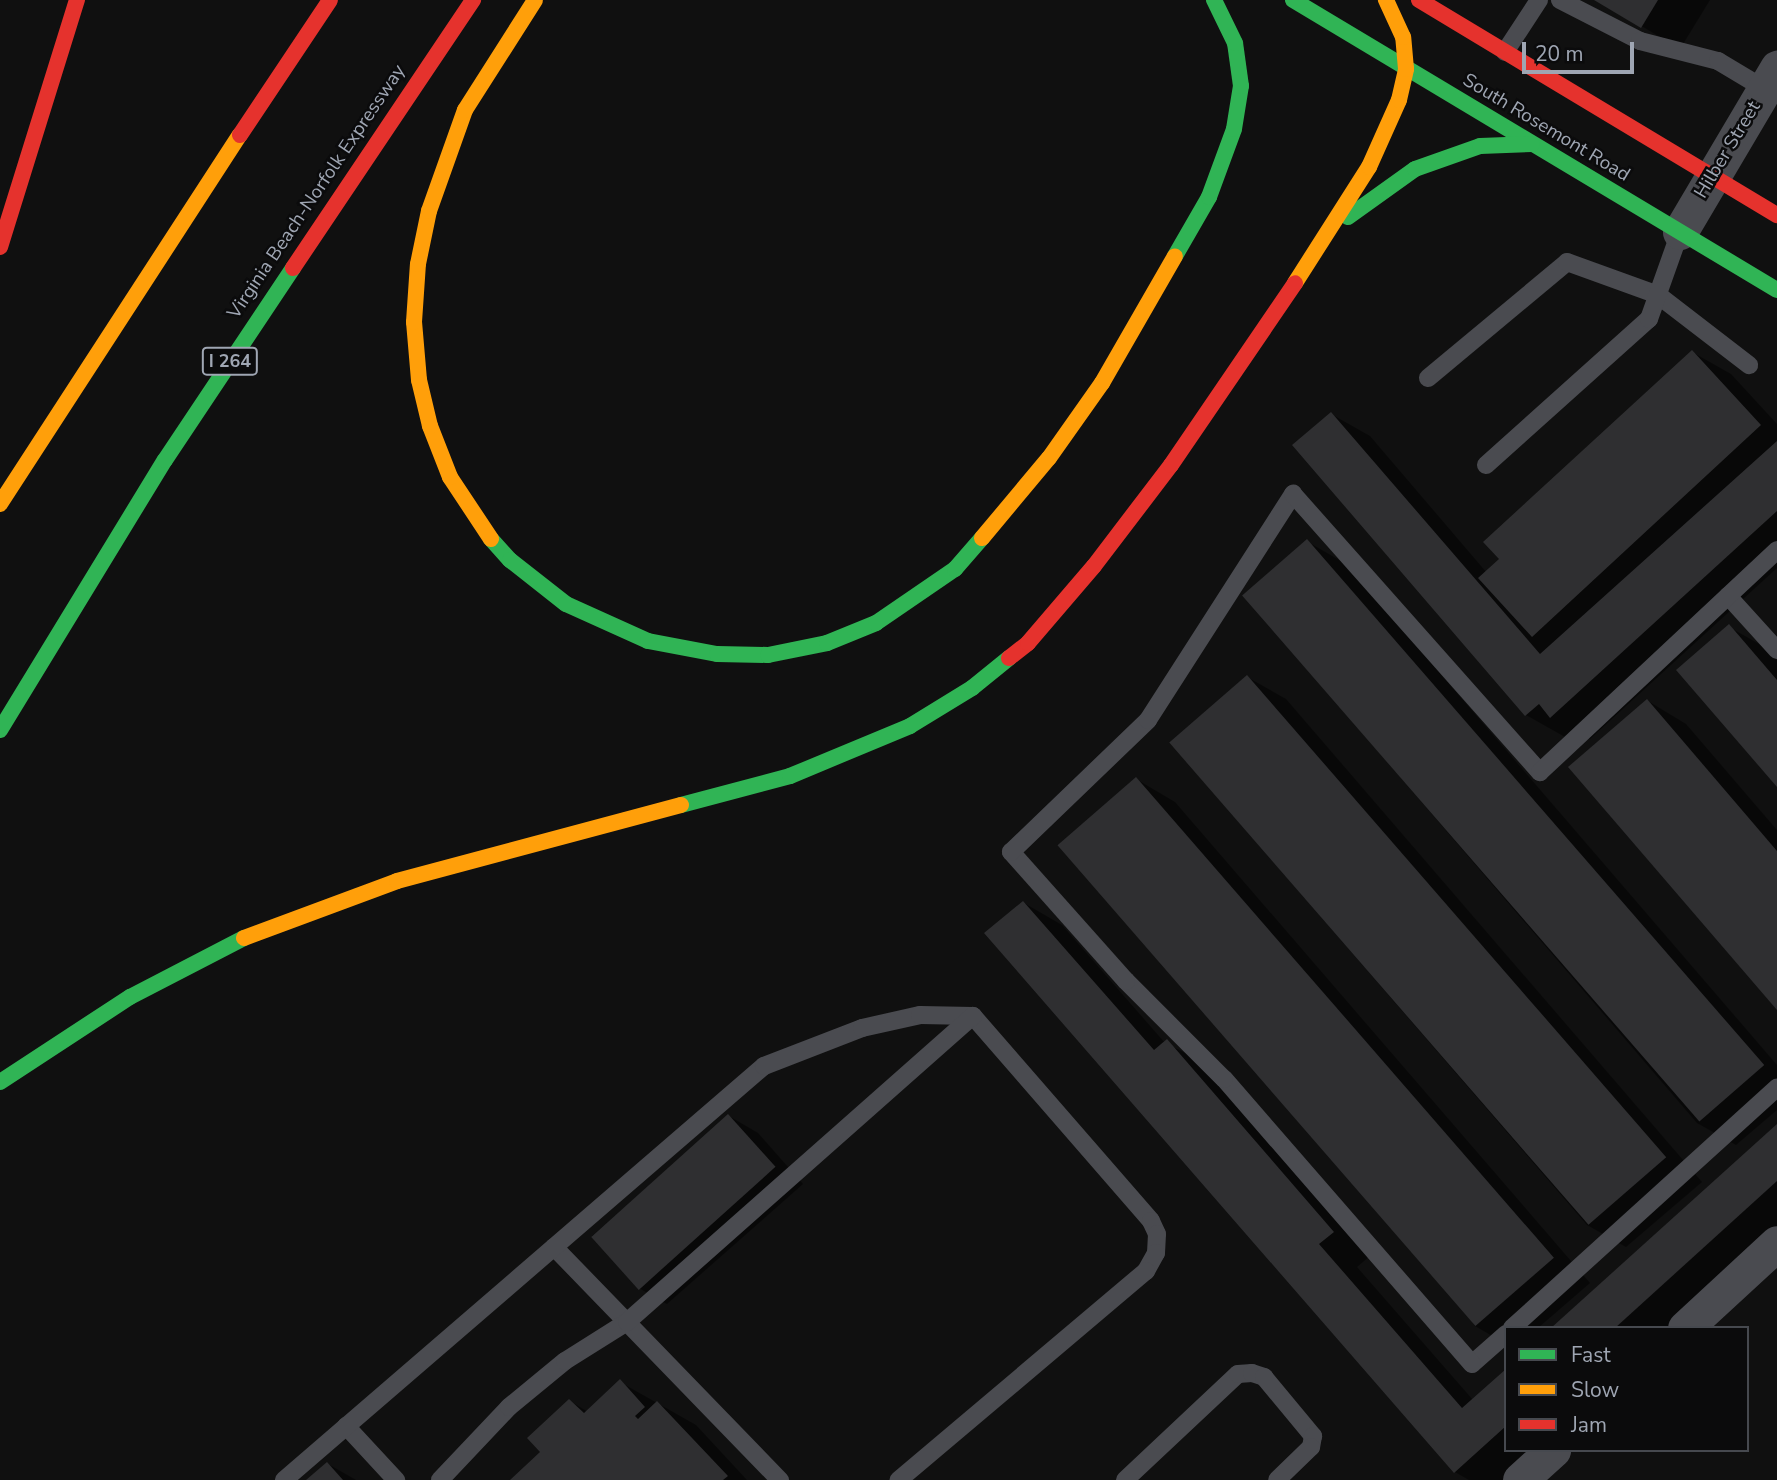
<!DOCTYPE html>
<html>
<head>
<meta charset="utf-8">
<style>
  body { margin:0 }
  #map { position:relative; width:1777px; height:1480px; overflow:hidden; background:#101010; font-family:"Nunito Sans",sans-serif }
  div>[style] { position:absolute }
  .shadow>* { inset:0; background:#0007 }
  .building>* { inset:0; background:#2f2f31; transform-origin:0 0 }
  .lane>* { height:18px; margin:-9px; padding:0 9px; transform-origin:9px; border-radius:9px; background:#4a4b50 }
  .street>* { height:35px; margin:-17.5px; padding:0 17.5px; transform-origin:17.5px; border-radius:17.5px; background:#4a4b50 }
  .fast>* { height:16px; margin:-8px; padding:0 8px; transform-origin:8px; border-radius:8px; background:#30b455 }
  .slow>* { height:16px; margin:-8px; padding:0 8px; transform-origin:8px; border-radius:8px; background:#ff9f0a }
  .jam>* { height:16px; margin:-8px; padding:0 8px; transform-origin:8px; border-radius:8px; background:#e5322d }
  span { translate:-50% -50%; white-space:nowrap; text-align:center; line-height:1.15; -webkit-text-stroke:5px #0b0b0c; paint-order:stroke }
  .shield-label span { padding:2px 5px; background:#0b0b0c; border:2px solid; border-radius:5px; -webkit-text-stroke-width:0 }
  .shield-label { font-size:18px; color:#9fa6b3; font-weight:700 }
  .street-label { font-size:19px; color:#9fa6b3 }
  .legend { position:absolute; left:1504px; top:1326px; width:245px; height:126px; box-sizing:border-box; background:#0b0b0c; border:2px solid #46494f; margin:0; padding:9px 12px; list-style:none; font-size:21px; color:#9fa6b3 }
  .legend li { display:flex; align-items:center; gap:14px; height:35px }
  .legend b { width:35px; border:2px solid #46494f }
  .scale { position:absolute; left:1522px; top:42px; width:112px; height:32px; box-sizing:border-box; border:4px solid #9fa6b3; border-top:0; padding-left:9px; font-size:21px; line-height:24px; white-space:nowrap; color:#9fa6b3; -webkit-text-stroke:5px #0b0b0c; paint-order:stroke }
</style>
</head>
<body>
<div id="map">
  <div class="shadow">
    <i style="clip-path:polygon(1598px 0,1710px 0,1680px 49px)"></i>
    <i style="clip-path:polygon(1692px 352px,1731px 374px,1777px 424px,1777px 568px,1590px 739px,1574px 729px,1565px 737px,1526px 715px,1331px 414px,1370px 436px,1487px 573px)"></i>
    <i style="clip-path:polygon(1308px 542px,1346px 564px,1777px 1065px,1777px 1110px,1736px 1145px,1697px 1123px,1244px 595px)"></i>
    <i style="clip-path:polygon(1729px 627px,1768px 649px,1777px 660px,1777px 784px)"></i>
    <i style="clip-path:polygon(1247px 677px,1286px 699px,1702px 1182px,1626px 1247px,1587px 1225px,1171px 743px)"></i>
    <i style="clip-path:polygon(1648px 701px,1686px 724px,1777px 830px,1777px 1007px)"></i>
    <i style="clip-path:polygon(1136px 779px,1175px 802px,1590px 1283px,1538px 1328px,1506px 1328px,1506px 1344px,1475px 1326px)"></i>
    <i style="clip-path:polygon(1024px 903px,1062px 925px,1165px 1043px,1206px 1063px,1371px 1255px,1357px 1267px,1473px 1400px,1506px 1371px,1506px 1450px,1542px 1450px,1510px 1480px,1469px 1480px,1455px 1472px)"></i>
    <i style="clip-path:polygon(729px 1116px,758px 1133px,803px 1184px,667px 1304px,637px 1287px,592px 1236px)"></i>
    <i style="clip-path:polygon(1777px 1126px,1777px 1238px,1678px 1328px,1554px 1328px)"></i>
    <i style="clip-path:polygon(620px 1382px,696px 1425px,747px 1480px,512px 1480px,542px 1452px,570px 1401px,588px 1412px)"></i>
    <i style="clip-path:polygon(328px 1464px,356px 1480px,309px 1480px)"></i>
  </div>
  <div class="building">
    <i style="clip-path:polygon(1594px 0,1658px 0,1641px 28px)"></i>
    <i style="clip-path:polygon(1692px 350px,1761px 425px,1532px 637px,1478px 578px,1499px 559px,1483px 542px)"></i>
    <i style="clip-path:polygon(1331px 412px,1540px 654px,1777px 441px,1777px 511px,1550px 718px,1539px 704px,1525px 716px,1292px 445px)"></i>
    <i style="left:1307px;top:539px;width:697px;height:86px;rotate:49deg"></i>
    <i style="clip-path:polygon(1729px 624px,1777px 680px,1777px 787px,1676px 670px)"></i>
    <i style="left:1247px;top:675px;width:639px;height:103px;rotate:49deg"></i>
    <i style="clip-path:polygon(1647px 699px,1777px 851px,1777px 1010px,1568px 767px)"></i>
    <i style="left:1136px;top:777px;width:637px;height:104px;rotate:49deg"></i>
    <i style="clip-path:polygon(1023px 901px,1154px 1050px,1167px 1039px,1334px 1232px,1319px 1244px,1462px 1408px,1506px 1369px,1506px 1426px,1454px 1473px,984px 933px)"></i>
    <i style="left:728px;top:1114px;width:71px;height:184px;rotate:48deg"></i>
    <i style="clip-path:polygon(1777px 1124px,1777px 1181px,1615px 1328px,1551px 1328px)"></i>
    <i style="clip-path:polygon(620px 1379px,645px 1407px,635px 1416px,638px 1419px,657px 1401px,728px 1476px,723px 1480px,510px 1480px,540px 1452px,527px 1438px,569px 1399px,584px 1413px)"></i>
    <i style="clip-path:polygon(327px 1462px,343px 1480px,306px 1480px)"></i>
  </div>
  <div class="lane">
    <i style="left:1560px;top:0;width:90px;rotate:27.1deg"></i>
    <i style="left:1640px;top:41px;width:81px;rotate:14.4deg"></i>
    <i style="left:1718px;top:61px;width:55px;rotate:30.8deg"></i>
    <i style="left:1505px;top:52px;width:62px;rotate:-56.8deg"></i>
    <i style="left:1428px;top:378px;width:181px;rotate:-39.8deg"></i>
    <i style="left:1567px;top:262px;width:97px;rotate:19.9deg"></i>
    <i style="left:1658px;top:295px;width:115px;rotate:37.6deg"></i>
    <i style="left:1486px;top:465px;width:219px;rotate:-41.9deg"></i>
    <i style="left:1649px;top:319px;width:92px;rotate:-70.4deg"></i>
    <i style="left:1728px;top:596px;width:73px;rotate:47.8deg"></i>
    <i style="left:554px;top:1247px;width:325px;rotate:45.9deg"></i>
    <i style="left:1512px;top:1328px;width:358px;rotate:-42.2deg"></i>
    <i style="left:1506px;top:1334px;width:45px;rotate:138.6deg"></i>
    <i style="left:1472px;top:1364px;width:378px;rotate:-131deg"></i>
    <i style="left:1224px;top:1079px;width:139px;rotate:-135deg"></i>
    <i style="left:1126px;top:981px;width:173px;rotate:-131.7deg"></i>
    <i style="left:1011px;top:852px;width:190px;rotate:-43.9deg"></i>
    <i style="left:1148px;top:720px;width:269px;rotate:-57.3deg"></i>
    <i style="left:1293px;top:494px;width:372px;rotate:48.4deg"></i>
    <i style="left:1540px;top:772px;width:325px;rotate:-43.1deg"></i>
    <i style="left:346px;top:1426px;width:74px;rotate:47.2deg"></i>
    <i style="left:284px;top:1480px;width:634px;rotate:-40.78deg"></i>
    <i style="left:764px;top:1066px;width:105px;rotate:-21.2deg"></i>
    <i style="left:862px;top:1028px;width:59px;rotate:-12.6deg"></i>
    <i style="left:920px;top:1015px;width:53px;rotate:1.1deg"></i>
    <i style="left:973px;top:1016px;width:271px;rotate:49deg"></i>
    <i style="left:1151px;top:1221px;width:14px;rotate:65deg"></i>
    <i style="left:1157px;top:1234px;width:19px;rotate:93deg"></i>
    <i style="left:1156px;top:1253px;width:21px;rotate:119deg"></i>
    <i style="left:1146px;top:1271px;width:324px;rotate:139.8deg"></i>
    <i style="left:440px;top:1480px;width:100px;rotate:-46.6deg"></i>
    <i style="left:509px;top:1407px;width:72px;rotate:-39.4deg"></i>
    <i style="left:565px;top:1361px;width:73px;rotate:-32.2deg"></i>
    <i style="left:627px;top:1322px;width:462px;rotate:-41.5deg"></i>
    <i style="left:1125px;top:1480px;width:155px;rotate:-43.2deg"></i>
    <i style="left:1238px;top:1374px;width:14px;rotate:-4deg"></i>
    <i style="left:1252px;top:1373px;width:13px;rotate:18deg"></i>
    <i style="left:1264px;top:1377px;width:77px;rotate:50.3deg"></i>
    <i style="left:1313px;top:1436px;width:11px;rotate:100deg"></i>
    <i style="left:1311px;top:1447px;width:47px;rotate:135.9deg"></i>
  </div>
  <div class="street">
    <i style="left:1680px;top:232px;width:191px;rotate:-59.4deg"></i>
    <i style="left:1685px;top:1328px;width:125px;rotate:-42.7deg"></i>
    <i style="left:1520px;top:1480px;width:45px;rotate:-42.3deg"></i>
  </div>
  <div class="fast">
    <i style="left:1293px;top:0;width:564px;rotate:30.93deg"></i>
    <i style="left:1348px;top:217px;width:82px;rotate:-35.6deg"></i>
    <i style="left:1415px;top:169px;width:69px;rotate:-19.5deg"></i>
    <i style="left:1480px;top:146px;width:52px;rotate:-2.2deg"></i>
    <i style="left:1175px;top:256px;width:68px;rotate:-60deg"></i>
    <i style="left:1209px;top:197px;width:72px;rotate:-69.8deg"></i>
    <i style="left:1234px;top:129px;width:44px;rotate:-80.8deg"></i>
    <i style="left:1241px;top:86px;width:43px;rotate:-97.9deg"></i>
    <i style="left:1235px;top:43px;width:48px;rotate:-116deg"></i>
    <i style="left:491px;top:539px;width:28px;rotate:48deg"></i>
    <i style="left:510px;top:560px;width:71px;rotate:38.2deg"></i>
    <i style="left:566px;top:604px;width:90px;rotate:24.3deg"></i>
    <i style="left:648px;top:641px;width:70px;rotate:10.7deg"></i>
    <i style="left:717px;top:654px;width:51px;rotate:1.1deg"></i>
    <i style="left:768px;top:655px;width:60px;rotate:-11.5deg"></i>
    <i style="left:827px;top:643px;width:53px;rotate:-22.2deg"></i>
    <i style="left:876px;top:623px;width:96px;rotate:-34.4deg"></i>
    <i style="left:955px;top:569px;width:41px;rotate:-48.9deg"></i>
    <i style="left:0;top:730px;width:316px;rotate:-58.6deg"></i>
    <i style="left:165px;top:460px;width:231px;rotate:-56.3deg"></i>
    <i style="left:681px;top:805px;width:113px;rotate:-14.9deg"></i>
    <i style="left:790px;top:776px;width:130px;rotate:-22.6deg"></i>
    <i style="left:910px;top:726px;width:73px;rotate:-31.5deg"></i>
    <i style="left:972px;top:688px;width:48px;rotate:-39deg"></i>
    <i style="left:0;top:1082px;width:155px;rotate:-33.2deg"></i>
    <i style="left:130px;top:997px;width:128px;rotate:-27.4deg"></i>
  </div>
  <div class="slow">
    <i style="left:1295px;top:283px;width:138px;rotate:-57.5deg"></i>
    <i style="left:1369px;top:167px;width:73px;rotate:-65.9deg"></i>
    <i style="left:1399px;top:100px;width:32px;rotate:-77deg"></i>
    <i style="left:1406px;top:69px;width:32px;rotate:-95deg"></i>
    <i style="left:1403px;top:37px;width:41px;rotate:-114.7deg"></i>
    <i style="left:0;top:504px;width:440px;rotate:-57deg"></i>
    <i style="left:982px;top:538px;width:104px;rotate:-50.1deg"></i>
    <i style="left:1049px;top:458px;width:92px;rotate:-54.8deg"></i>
    <i style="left:1102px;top:383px;width:146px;rotate:-60.1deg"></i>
    <i style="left:491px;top:539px;width:74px;rotate:-123.5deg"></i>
    <i style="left:450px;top:477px;width:55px;rotate:-111.4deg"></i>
    <i style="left:430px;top:426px;width:47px;rotate:-103.4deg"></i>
    <i style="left:419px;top:380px;width:58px;rotate:-94.9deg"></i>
    <i style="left:414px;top:322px;width:58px;rotate:-86.1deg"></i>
    <i style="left:418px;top:264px;width:54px;rotate:-78.3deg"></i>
    <i style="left:429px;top:211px;width:107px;rotate:-70.4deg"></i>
    <i style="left:465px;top:110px;width:130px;rotate:-57.5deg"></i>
    <i style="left:244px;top:938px;width:163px;rotate:-20.4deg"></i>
    <i style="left:397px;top:881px;width:294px;rotate:-15deg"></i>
  </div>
  <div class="jam">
    <i style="left:1419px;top:0;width:418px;rotate:31deg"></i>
    <i style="left:240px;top:135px;width:162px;rotate:-56.3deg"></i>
    <i style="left:0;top:247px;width:259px;rotate:-72.7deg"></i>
    <i style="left:293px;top:268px;width:323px;rotate:-56.1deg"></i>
    <i style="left:1009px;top:658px;width:24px;rotate:-38deg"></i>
    <i style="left:1028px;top:643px;width:101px;rotate:-49.4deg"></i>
    <i style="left:1094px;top:566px;width:127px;rotate:-52.7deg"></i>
    <i style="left:1171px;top:465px;width:220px;rotate:-55.7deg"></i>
  </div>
  <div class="shield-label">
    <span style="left:230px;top:361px">I 264</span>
  </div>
  <div class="street-label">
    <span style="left:1546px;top:128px;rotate:31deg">South Rosemont Road</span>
    <span style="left:1728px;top:150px;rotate:-59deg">Hilber Street</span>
    <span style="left:317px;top:192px;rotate:-56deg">Virginia Beach-Norfolk Expressway</span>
  </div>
  <ul class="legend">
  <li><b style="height:9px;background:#30b455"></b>Fast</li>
  <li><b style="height:9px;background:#ff9f0a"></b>Slow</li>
  <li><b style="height:9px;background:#e5322d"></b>Jam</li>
  </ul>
  <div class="scale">20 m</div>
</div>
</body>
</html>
